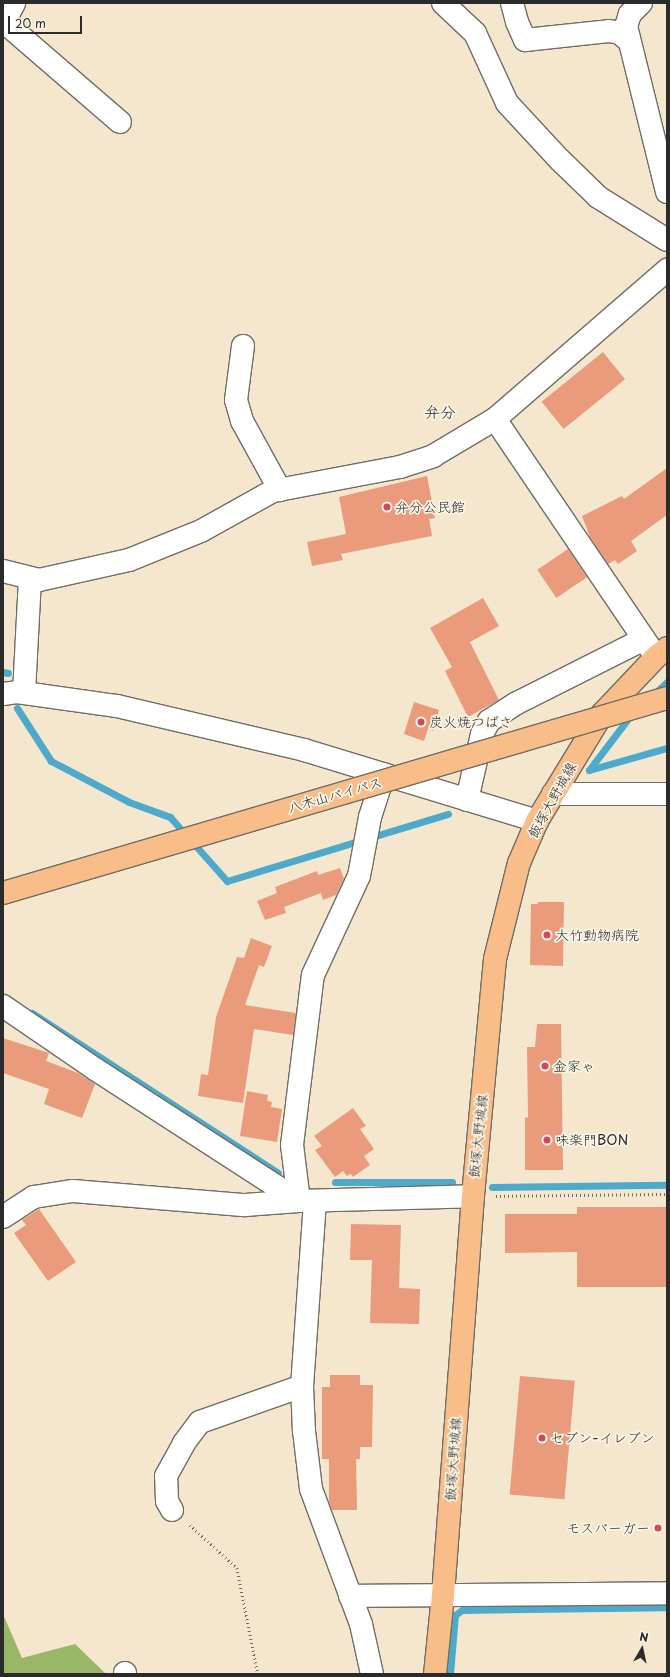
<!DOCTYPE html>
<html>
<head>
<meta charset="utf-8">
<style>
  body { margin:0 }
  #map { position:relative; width:670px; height:1677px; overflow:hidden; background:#f4e7cd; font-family:"Playpen Sans","Klee One",sans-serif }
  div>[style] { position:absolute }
  .forest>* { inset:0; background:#9ab667 }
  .stream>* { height:7px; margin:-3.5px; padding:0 3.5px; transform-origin:3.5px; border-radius:3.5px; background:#4daacb }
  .building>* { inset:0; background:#e99b7c; transform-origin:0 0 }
  .path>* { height:2.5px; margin-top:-1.25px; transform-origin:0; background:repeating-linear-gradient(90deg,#716d64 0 1px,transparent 0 4px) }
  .roads { filter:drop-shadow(1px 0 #716d64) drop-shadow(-1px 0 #716d64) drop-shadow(0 1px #716d64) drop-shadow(0 -1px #716d64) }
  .minor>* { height:22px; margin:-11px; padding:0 11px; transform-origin:11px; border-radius:11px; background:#fff }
  .major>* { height:22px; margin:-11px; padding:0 11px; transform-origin:11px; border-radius:11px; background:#f8bd89 }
  .bridges { filter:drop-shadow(1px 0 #716d64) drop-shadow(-1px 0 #716d64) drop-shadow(0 1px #716d64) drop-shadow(0 -1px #716d64) }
  .highway-bridge>* { height:22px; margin:-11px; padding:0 11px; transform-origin:11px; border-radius:11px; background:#f8bd89 }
  .dots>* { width:11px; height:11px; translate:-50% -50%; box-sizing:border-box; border:2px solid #fcf5e5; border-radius:50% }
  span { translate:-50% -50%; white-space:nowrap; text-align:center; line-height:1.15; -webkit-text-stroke:3.5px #fcf5e5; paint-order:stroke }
  .poi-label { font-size:14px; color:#2b2b2b }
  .left { translate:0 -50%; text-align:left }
  .right { translate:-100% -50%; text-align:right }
  .street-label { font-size:14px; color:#2b2b2b }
  .quarter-label { font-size:16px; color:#2b2b2b }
  .frame { position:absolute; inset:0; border:4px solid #2b2b2b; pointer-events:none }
  .north { position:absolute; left:622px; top:1629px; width:40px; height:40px; -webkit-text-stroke:3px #fcf5e5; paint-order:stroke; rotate:9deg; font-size:11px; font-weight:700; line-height:16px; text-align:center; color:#2b2b2b }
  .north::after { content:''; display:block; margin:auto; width:14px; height:18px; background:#2b2b2b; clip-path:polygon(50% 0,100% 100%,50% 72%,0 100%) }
  .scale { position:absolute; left:8px; top:16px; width:74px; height:18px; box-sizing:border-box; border:2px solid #2b2b2b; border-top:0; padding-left:5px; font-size:12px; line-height:14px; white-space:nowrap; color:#2b2b2b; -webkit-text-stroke:3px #fcf5e5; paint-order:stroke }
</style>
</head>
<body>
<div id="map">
  <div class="forest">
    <i style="clip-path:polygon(3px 1614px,22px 1658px,75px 1644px,106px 1674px,3px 1674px)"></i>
  </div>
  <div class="stream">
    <i style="left:3px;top:672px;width:5px;rotate:11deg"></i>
    <i style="left:654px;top:694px;width:18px;rotate:-43deg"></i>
    <i style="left:17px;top:708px;width:63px;rotate:57.3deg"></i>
    <i style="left:51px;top:761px;width:88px;rotate:27.7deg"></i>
    <i style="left:129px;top:802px;width:44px;rotate:20.1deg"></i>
    <i style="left:170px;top:817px;width:86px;rotate:48.3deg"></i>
    <i style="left:227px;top:881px;width:231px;rotate:-16.9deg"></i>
    <i style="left:589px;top:770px;width:68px;rotate:-52.8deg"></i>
    <i style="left:589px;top:770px;width:81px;rotate:-15.8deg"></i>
    <i style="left:32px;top:1013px;width:293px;rotate:33deg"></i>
    <i style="left:335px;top:1182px;width:117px"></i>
    <i style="left:492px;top:1187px;width:175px;rotate:-0.7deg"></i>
    <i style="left:450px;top:1674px;width:59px;rotate:-85.2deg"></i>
    <i style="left:455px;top:1615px;width:9px;rotate:-36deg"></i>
    <i style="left:462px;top:1610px;width:205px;rotate:-0.8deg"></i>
  </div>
  <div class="building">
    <i style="left:603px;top:352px;width:35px;height:79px;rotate:51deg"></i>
    <i style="clip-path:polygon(667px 468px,667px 515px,631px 541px,637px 551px,618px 564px,615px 560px,608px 564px,590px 537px,582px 516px,622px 496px,624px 499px)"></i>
    <i style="clip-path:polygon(427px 476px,435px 518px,429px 519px,432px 536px,341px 554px,343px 560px,312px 566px,307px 542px,346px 534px,339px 497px)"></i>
    <i style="left:568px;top:549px;width:34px;height:37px;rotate:56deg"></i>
    <i style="clip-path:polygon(483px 598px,499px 626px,470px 642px,499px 700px,468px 717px,445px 671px,452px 667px,430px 628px)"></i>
    <i style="clip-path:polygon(414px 702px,439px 710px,433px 731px,428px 729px,424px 741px,404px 734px)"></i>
    <i style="clip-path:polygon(340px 868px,344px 879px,336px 895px,323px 900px,321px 893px,284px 907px,286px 913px,265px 920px,257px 901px,277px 893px,275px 887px,317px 871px,318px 875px)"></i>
    <i style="clip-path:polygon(538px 902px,564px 902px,563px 966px,530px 965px,531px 904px,538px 904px)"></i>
    <i style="clip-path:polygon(251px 938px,272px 946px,264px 967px,259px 965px,245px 1005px,296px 1013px,293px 1035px,254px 1029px,243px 1103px,198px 1096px,201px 1074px,208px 1075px,216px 1017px,237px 957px,244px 958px)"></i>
    <i style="clip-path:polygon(537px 1024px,561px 1024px,563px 1170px,525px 1170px,525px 1117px,528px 1118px,527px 1047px,535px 1047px)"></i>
    <i style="clip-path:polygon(3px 1038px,49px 1053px,46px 1061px,78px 1073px,95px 1084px,82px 1118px,44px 1104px,49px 1089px,3px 1073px)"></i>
    <i style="clip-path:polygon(247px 1091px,268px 1095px,267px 1101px,272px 1102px,271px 1107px,282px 1109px,277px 1142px,240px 1136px)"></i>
    <i style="clip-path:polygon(353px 1108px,366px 1126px,360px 1129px,374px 1149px,364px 1156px,370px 1165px,353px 1177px,351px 1174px,347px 1176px,343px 1171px,335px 1177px,315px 1150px,322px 1146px,314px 1136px)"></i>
    <i style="clip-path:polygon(577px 1207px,667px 1207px,667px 1287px,577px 1287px,577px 1252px,505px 1253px,505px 1214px,577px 1214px)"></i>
    <i style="clip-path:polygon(39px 1209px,76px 1262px,48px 1281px,14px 1233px,26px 1225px,22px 1220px)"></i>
    <i style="clip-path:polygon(351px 1224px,401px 1225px,399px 1288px,420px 1289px,419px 1324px,370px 1323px,372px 1260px,350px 1260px)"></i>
    <i style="clip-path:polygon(330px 1375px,360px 1375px,360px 1385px,373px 1385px,372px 1447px,360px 1447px,360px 1459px,356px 1459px,357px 1510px,332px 1510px,329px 1502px,329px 1459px,322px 1459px,322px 1387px,330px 1387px)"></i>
    <i style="left:520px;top:1376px;width:55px;height:119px;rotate:5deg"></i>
  </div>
  <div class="path">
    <i style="left:496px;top:1196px;width:171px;rotate:-0.7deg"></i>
    <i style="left:190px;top:1525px;width:64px;rotate:42.5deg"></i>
    <i style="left:237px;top:1568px;width:108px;rotate:78.8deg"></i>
  </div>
  <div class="roads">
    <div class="minor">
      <i style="left:443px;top:3px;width:44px;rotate:43.2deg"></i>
      <i style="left:475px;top:33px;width:77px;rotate:65.4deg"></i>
      <i style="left:507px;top:103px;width:78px;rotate:47.1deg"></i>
      <i style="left:560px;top:160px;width:53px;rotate:44.2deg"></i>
      <i style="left:598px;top:197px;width:81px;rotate:31.9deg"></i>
      <i style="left:512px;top:3px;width:20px;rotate:75deg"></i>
      <i style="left:517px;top:22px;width:20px;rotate:66deg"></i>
      <i style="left:525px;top:40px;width:84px;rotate:-6.1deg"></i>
      <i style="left:609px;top:31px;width:11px;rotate:10deg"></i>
      <i style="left:620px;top:33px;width:12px;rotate:42deg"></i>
      <i style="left:641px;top:3px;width:16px;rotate:135deg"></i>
      <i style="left:630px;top:14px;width:13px;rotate:108deg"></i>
      <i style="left:626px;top:26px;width:171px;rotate:76.1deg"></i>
      <i style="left:4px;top:22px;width:153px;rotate:40.8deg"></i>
      <i style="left:3px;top:24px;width:24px;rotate:-62deg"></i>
      <i style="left:243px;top:346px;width:54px;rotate:97.4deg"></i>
      <i style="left:236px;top:400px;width:22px;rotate:74deg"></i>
      <i style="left:242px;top:421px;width:79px;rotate:61.2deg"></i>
      <i style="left:495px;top:419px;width:287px;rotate:55.9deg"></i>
      <i style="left:3px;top:571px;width:37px;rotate:14deg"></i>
      <i style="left:39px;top:580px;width:92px;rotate:-12.5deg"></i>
      <i style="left:129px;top:560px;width:78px;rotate:-21.9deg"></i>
      <i style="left:201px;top:531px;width:82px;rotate:-29.1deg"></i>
      <i style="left:273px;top:491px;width:129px;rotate:-10.7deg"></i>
      <i style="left:400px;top:467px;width:35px;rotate:-18deg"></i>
      <i style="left:433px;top:456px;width:72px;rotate:-30.8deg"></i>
      <i style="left:495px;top:419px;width:228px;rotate:-40.9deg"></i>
      <i style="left:24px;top:693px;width:114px;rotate:-87deg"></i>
      <i style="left:3px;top:694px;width:14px;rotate:-8deg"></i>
      <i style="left:17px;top:692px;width:101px;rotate:8deg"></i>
      <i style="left:117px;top:706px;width:192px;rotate:13.2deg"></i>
      <i style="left:304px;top:750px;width:244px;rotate:16.9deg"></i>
      <i style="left:553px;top:794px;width:114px"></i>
      <i style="left:467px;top:800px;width:68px;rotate:-77.2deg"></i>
      <i style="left:482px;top:734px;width:15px;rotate:-62deg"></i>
      <i style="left:489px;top:721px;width:33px;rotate:-33deg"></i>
      <i style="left:517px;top:703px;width:142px;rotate:-26.7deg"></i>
      <i style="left:3px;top:1006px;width:112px;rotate:34.4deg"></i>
      <i style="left:95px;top:1069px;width:243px;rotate:32.9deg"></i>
      <i style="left:299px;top:1201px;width:56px;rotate:-97.1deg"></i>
      <i style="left:292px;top:1145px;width:171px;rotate:-83deg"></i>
      <i style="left:313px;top:975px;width:109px;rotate:-65.1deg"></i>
      <i style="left:359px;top:876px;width:60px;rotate:-79.4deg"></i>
      <i style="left:370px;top:817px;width:45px;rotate:-72deg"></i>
      <i style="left:315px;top:1201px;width:185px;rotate:94deg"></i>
      <i style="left:302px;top:1386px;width:45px;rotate:87.5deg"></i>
      <i style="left:304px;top:1431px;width:58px;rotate:83.1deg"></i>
      <i style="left:311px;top:1489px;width:144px;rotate:69.7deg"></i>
      <i style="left:361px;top:1624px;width:51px;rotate:77.6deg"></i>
      <i style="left:3px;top:1217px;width:37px;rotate:-33deg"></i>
      <i style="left:34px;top:1197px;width:39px;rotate:-9deg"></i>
      <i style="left:73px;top:1191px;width:173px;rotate:4.7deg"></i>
      <i style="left:245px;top:1205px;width:54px;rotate:-4.2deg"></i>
      <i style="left:299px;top:1201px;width:174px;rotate:-1.6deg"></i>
      <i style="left:172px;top:1510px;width:10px;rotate:-119deg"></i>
      <i style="left:167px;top:1501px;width:25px;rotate:-92deg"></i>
      <i style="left:166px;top:1476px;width:38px;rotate:-61deg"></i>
      <i style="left:184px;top:1443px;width:26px;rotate:-53deg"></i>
      <i style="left:200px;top:1422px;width:108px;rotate:-19.4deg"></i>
      <i style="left:350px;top:1596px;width:317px;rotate:-0.5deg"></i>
      <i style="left:125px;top:1673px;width:1px;rotate:90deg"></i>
    </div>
    <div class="major">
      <i style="left:435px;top:1674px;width:79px;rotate:-84.2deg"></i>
      <i style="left:443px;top:1595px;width:400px;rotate:-85.7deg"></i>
      <i style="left:473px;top:1196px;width:238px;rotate:-84.7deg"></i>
      <i style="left:495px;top:959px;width:99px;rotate:-76deg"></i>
      <i style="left:519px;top:863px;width:46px;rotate:-66.8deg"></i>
      <i style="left:537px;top:821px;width:125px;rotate:-58.7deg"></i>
      <i style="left:602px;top:714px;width:79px;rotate:-46.5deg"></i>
      <i style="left:656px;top:657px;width:14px;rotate:-39deg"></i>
    </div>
  </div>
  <div class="bridges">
    <div class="highway-bridge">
      <i style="left:3px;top:893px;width:692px;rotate:-16.37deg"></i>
    </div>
  </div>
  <div class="dots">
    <i style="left:387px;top:507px;background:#d1495b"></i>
    <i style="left:421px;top:722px;background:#d1495b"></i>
    <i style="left:547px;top:935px;background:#d1495b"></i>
    <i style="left:545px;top:1066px;background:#d1495b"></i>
    <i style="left:547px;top:1140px;background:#d1495b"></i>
    <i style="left:542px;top:1438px;background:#d1495b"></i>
    <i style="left:658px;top:1528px;background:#d1495b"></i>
  </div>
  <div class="poi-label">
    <span class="left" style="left:395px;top:507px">弁分公民館</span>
    <span class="left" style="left:429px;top:722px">炭火焼つばさ</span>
    <span class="left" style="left:555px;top:935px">大竹動物病院</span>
    <span class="left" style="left:553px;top:1066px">金家ゃ</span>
    <span class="left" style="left:555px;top:1140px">味楽門BON</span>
    <span class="left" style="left:550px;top:1438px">セブン-イレブン</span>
    <span class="right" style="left:650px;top:1528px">モスバーガー</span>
  </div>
  <div class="street-label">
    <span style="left:335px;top:795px;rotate:-16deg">八木山バイパス</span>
    <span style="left:552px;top:800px;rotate:-61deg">飯塚大野城線</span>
    <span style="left:478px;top:1136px;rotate:-84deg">飯塚大野城線</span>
    <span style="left:453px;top:1459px;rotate:-86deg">飯塚大野城線</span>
  </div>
  <div class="quarter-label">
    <span style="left:440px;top:411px">弁分</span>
  </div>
  <div class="frame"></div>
  <div class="north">N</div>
  <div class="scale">20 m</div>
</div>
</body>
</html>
